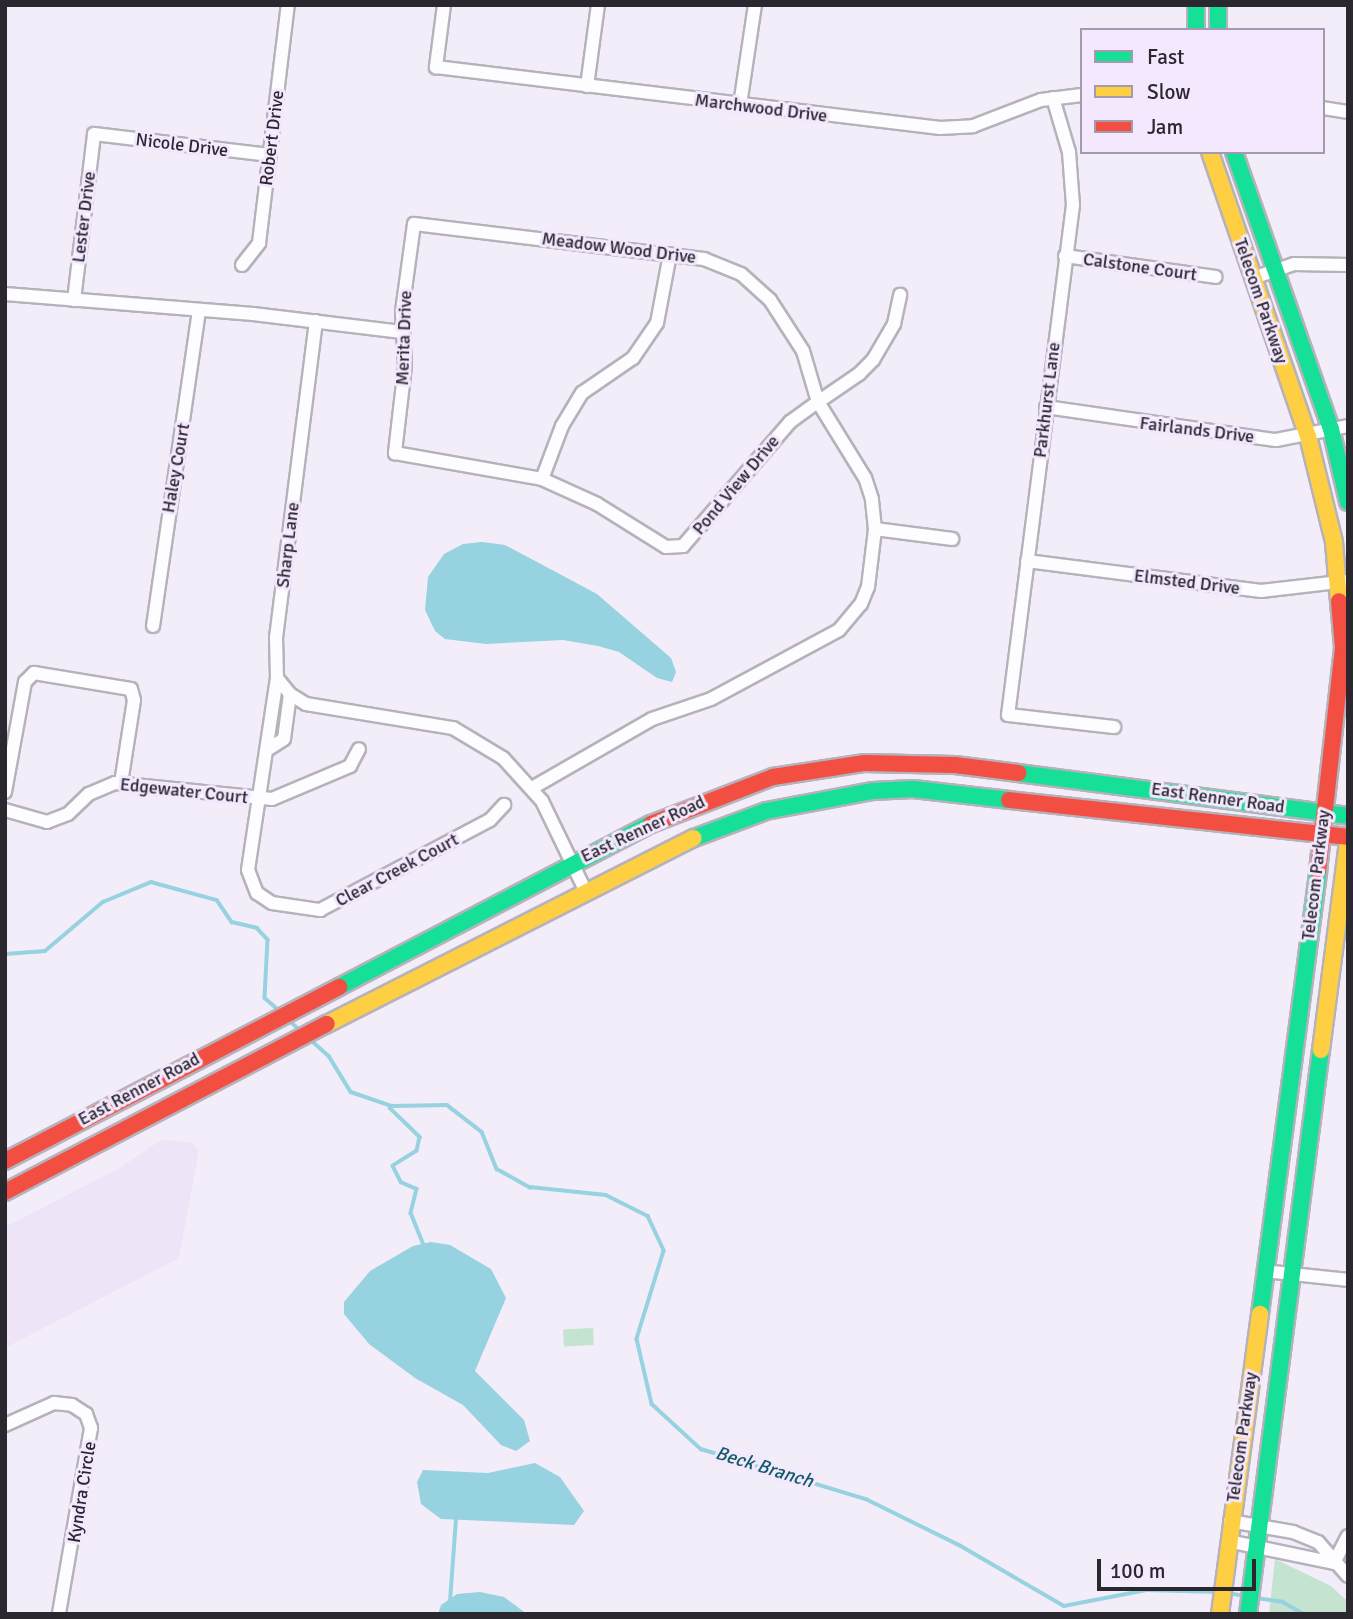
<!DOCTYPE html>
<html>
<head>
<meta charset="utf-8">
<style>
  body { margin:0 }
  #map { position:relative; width:1353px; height:1619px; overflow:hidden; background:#f3edf9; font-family:Signika,sans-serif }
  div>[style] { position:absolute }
  .built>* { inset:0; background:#eee4f8 }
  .green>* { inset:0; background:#c5e3d1; transform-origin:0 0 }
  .water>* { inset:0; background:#97d2e0 }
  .stream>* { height:3.5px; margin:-1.75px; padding:0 1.75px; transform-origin:1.75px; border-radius:1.75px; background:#97d2e0 }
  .roads { filter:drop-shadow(2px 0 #b6b2bb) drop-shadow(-2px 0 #b6b2bb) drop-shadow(0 2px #b6b2bb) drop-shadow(0 -2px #b6b2bb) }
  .street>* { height:12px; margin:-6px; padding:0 6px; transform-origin:6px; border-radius:6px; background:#fdfcfe }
  .fast>* { height:16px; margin:-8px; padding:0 8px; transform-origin:8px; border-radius:8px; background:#16e098 }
  .slow>* { height:16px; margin:-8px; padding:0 8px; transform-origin:8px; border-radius:8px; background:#ffcf43 }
  .jam>* { height:16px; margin:-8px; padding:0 8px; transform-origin:8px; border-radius:8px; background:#f24e42 }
  span { translate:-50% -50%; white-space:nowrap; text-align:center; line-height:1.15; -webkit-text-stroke:6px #f3e8fe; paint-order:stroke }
  .street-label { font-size:18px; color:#2b272f }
  .water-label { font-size:19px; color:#115c66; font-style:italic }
  .frame { position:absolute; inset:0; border:7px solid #2b272f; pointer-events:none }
  .legend { position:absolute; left:1080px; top:28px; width:245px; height:126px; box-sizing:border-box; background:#f3e8fe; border:2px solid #a39bab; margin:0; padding:9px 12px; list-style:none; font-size:21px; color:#2b272f }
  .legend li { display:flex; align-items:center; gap:14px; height:35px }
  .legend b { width:35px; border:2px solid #a39bab }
  .scale { position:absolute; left:1097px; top:1559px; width:159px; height:32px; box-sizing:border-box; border:4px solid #2b272f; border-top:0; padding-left:9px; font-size:21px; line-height:24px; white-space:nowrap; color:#2b272f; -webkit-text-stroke:5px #f3e8fe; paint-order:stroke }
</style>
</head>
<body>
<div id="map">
  <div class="built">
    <i style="clip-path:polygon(161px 1140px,191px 1142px,199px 1150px,179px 1258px,5px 1348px,5px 1227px,118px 1169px)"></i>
  </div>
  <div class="green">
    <i style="left:593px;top:1328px;width:17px;height:30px;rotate:87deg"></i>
    <i style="clip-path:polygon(1275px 1559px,1331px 1586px,1348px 1602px,1348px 1614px,1269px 1614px)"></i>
  </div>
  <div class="water">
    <i style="clip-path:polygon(482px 542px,505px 545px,597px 594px,671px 658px,676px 672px,672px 682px,657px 678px,619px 652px,598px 646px,563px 640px,486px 644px,445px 639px,435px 631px,425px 610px,428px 577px,444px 554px,463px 544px)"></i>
    <i style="clip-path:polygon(431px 1242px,450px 1245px,491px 1269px,506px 1298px,475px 1371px,524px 1420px,530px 1441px,516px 1451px,501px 1445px,463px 1405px,415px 1378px,369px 1344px,344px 1314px,344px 1302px,370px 1271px,413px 1246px)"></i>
    <i style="clip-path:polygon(535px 1463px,560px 1477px,584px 1511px,574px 1525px,441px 1519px,421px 1504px,417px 1482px,423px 1470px,488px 1473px)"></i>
    <i style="clip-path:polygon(480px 1592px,504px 1597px,527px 1614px,438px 1614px,441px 1605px,457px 1594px)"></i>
  </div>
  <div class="stream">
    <i style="left:5px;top:954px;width:40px;rotate:-4.3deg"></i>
    <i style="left:45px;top:951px;width:76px;rotate:-40.2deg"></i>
    <i style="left:103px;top:902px;width:52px;rotate:-22.6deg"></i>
    <i style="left:151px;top:882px;width:68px;rotate:15.3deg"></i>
    <i style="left:217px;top:900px;width:27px;rotate:56deg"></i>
    <i style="left:232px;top:922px;width:26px;rotate:13deg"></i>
    <i style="left:257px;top:928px;width:16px;rotate:47deg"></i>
    <i style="left:268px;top:940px;width:58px;rotate:93deg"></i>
    <i style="left:265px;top:998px;width:20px;rotate:41deg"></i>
    <i style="left:288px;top:1019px;width:16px;rotate:43deg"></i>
    <i style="left:311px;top:1040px;width:24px;rotate:42deg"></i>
    <i style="left:329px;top:1056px;width:42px;rotate:58.6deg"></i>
    <i style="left:351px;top:1092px;width:43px;rotate:18.9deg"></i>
    <i style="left:392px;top:1106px;width:55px;rotate:-1deg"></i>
    <i style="left:447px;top:1105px;width:44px;rotate:37.6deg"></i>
    <i style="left:482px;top:1132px;width:40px;rotate:68deg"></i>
    <i style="left:497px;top:1169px;width:38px;rotate:29deg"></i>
    <i style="left:530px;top:1187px;width:76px;rotate:6deg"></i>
    <i style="left:606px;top:1195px;width:47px;rotate:26.6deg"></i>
    <i style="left:648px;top:1216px;width:38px;rotate:65deg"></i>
    <i style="left:664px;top:1251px;width:92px;rotate:107.1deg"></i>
    <i style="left:637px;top:1339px;width:67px;rotate:77deg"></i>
    <i style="left:652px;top:1404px;width:67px;rotate:42.6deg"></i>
    <i style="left:701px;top:1449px;width:172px;rotate:16.9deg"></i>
    <i style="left:866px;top:1499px;width:106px;rotate:26.3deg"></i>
    <i style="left:961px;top:1546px;width:119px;rotate:30.2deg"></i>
    <i style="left:1064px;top:1606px;width:85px;rotate:-10.9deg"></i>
    <i style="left:1147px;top:1590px;width:71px;rotate:1.6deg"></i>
    <i style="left:390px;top:1108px;width:42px;rotate:44deg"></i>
    <i style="left:420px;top:1137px;width:14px;rotate:102deg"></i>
    <i style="left:417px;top:1151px;width:28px;rotate:148deg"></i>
    <i style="left:393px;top:1166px;width:18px;rotate:63deg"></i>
    <i style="left:401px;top:1182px;width:17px;rotate:24deg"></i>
    <i style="left:417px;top:1189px;width:25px;rotate:104deg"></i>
    <i style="left:411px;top:1213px;width:35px;rotate:68deg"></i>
    <i style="left:1229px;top:1593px;width:16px;rotate:11deg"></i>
    <i style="left:1256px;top:1598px;width:27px;rotate:8deg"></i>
    <i style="left:1283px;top:1602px;width:24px;rotate:30deg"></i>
    <i style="left:450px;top:1601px;width:82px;rotate:-85.8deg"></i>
  </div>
  <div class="roads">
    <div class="street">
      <i style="left:444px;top:5px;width:63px;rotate:97.4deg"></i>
      <i style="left:436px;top:67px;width:508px;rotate:6.9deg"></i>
      <i style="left:940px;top:128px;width:33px;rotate:-3deg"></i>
      <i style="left:973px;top:126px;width:73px;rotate:-20.9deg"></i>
      <i style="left:1041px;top:100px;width:41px;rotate:-7deg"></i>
      <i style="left:587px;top:86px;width:82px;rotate:-82.3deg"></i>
      <i style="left:1053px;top:98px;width:56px;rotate:73.5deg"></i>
      <i style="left:1069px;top:152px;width:53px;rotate:85.7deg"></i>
      <i style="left:1073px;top:205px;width:514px;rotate:97.26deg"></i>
      <i style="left:1008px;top:715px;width:107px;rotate:6.5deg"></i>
      <i style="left:740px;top:105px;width:101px;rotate:-81.5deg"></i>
      <i style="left:1323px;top:108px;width:25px;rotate:9deg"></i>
      <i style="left:1065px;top:256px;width:152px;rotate:7.9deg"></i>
      <i style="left:242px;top:265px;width:28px;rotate:-52deg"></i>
      <i style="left:259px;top:243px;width:240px;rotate:-83.1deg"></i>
      <i style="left:1253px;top:278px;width:43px;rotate:-18.9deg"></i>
      <i style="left:1294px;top:264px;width:54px;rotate:1.1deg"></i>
      <i style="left:5px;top:294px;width:249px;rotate:4.6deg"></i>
      <i style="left:253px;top:314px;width:150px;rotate:6.9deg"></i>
      <i style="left:74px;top:300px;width:167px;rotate:-83.1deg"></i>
      <i style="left:94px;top:134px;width:177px;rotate:6.8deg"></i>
      <i style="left:316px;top:321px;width:319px;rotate:97.2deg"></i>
      <i style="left:276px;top:637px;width:41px;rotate:88.6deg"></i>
      <i style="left:277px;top:678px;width:21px;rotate:51deg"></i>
      <i style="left:290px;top:694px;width:19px;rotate:32deg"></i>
      <i style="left:306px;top:704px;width:149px;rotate:9.3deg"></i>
      <i style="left:453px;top:728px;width:58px;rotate:31deg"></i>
      <i style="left:503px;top:758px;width:58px;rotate:47.8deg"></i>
      <i style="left:542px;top:801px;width:99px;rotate:64.2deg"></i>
      <i style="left:1046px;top:407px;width:232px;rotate:8.2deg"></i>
      <i style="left:1276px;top:440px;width:73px;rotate:-11deg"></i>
      <i style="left:542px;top:479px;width:57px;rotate:-69.3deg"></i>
      <i style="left:562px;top:426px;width:39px;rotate:-59deg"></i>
      <i style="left:582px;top:393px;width:62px;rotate:-34.5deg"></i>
      <i style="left:633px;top:358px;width:42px;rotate:-55.6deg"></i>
      <i style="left:657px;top:323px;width:70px;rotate:-79.3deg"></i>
      <i style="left:875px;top:529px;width:78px;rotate:7.4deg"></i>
      <i style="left:1027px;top:561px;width:236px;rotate:7.3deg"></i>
      <i style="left:1261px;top:591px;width:88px;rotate:-6.6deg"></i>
      <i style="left:153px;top:626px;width:319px;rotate:-81.7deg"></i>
      <i style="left:277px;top:678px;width:194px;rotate:98.6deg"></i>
      <i style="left:248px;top:870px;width:25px;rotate:69deg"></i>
      <i style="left:257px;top:893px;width:18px;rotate:34deg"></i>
      <i style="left:272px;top:903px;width:49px;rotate:8.3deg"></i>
      <i style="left:320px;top:910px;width:192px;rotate:-27.9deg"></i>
      <i style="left:490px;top:820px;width:21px;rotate:-47deg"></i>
      <i style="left:267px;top:750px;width:20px;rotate:-33deg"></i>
      <i style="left:284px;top:739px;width:45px;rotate:-82.4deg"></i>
      <i style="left:532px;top:788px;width:138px;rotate:-29.9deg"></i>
      <i style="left:652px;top:719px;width:62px;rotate:-18.7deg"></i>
      <i style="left:711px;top:699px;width:145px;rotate:-28.3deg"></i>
      <i style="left:839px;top:630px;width:34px;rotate:-50deg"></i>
      <i style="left:861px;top:604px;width:18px;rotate:-68deg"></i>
      <i style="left:868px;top:587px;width:58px;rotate:-83.1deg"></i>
      <i style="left:875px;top:529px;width:30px;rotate:-96deg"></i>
      <i style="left:872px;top:499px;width:22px;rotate:-108deg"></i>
      <i style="left:865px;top:478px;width:89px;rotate:-121.7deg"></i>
      <i style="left:818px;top:402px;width:53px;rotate:-106.4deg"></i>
      <i style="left:803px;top:351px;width:61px;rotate:-122.9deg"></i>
      <i style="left:770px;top:300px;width:39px;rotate:-138deg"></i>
      <i style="left:741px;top:274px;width:40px;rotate:-158deg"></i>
      <i style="left:704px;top:259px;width:292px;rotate:-173.1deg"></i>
      <i style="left:414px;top:224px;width:89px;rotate:97.8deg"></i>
      <i style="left:402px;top:312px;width:54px;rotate:86.8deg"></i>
      <i style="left:405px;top:366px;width:88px;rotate:96.6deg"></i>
      <i style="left:395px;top:453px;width:149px;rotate:10deg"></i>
      <i style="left:542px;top:479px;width:60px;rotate:24.4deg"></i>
      <i style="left:597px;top:504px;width:81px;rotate:31.9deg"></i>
      <i style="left:666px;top:547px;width:17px;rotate:-3deg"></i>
      <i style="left:683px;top:546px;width:164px;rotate:-49.2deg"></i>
      <i style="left:790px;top:422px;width:34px;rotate:-36deg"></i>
      <i style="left:818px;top:402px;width:50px;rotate:-34.3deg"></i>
      <i style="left:859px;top:374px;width:20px;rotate:-45deg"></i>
      <i style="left:873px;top:360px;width:42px;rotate:-59.7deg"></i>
      <i style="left:894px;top:324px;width:30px;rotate:-78deg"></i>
      <i style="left:5px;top:792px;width:112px;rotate:-79.7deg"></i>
      <i style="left:25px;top:682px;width:13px;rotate:-45deg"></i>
      <i style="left:34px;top:673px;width:98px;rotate:9.4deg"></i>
      <i style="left:131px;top:689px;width:11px;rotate:75deg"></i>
      <i style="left:134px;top:700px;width:84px;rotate:98.9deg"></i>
      <i style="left:5px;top:810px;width:44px;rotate:15.9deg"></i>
      <i style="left:47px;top:822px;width:22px;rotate:-21deg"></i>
      <i style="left:68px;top:814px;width:29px;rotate:-44deg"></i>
      <i style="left:89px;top:794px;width:28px;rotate:-23deg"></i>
      <i style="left:115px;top:783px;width:158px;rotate:5.8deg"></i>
      <i style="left:272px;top:799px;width:85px;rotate:-22.9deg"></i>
      <i style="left:350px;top:766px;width:19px;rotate:-62deg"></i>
      <i style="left:1264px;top:1271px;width:84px;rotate:6.1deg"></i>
      <i style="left:5px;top:1425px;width:54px;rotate:-24.2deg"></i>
      <i style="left:54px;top:1403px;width:18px;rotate:6deg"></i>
      <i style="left:72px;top:1405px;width:17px;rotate:33deg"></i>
      <i style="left:86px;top:1414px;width:15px;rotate:70deg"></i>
      <i style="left:91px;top:1428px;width:189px;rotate:99.8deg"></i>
      <i style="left:1230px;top:1521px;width:64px;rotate:9.9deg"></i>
      <i style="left:1293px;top:1532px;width:27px;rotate:22deg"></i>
      <i style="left:1318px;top:1542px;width:45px;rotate:48.6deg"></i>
      <i style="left:1228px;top:1541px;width:108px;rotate:11.7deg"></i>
      <i style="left:1334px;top:1563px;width:30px;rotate:-63deg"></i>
    </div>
    <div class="fast">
      <i style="left:1196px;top:5px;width:25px;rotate:90deg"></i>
      <i style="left:1218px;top:5px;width:25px;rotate:90deg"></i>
      <i style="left:1234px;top:152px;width:293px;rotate:70.7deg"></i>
      <i style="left:1331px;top:429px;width:75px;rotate:76.9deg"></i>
      <i style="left:1018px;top:773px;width:333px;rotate:7.4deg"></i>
      <i style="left:694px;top:838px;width:77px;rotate:-20.6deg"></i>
      <i style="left:766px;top:811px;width:109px;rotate:-10.6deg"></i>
      <i style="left:873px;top:791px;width:40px;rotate:-2.9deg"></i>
      <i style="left:913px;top:789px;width:97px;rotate:6.5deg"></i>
      <i style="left:339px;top:987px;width:352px;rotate:-27.6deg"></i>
      <i style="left:1260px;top:1314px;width:447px;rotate:-82.5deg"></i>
      <i style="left:1248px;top:1614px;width:569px;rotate:-82.63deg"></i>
    </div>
    <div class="slow">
      <i style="left:1210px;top:152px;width:300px;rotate:71deg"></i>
      <i style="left:1308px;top:436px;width:109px;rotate:76.2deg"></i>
      <i style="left:1334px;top:542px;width:59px;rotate:85.2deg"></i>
      <i style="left:327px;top:1024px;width:411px;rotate:-26.9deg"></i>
      <i style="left:1321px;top:1050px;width:211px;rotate:-82.6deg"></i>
      <i style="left:1220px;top:1614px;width:303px;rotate:-82.4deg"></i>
    </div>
    <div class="jam">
      <i style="left:1009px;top:800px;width:341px;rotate:6.2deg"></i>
      <i style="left:651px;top:824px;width:131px;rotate:-21.1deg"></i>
      <i style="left:773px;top:777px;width:93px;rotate:-8.7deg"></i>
      <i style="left:865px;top:763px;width:90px;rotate:1.3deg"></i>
      <i style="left:955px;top:765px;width:64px;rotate:7.2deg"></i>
      <i style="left:1318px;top:871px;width:225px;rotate:-83.6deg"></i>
      <i style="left:1343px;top:647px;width:46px;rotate:-95deg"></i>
      <i style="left:5px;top:1161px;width:377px;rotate:-27.5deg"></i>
      <i style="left:5px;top:1192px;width:363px;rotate:-27.6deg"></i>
    </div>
  </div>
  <div class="street-label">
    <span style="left:761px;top:108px;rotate:7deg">Marchwood Drive</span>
    <span style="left:272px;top:138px;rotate:-83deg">Robert Drive</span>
    <span style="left:182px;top:145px;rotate:7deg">Nicole Drive</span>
    <span style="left:84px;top:217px;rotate:-83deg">Lester Drive</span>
    <span style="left:619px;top:248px;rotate:7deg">Meadow Wood Drive</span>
    <span style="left:1140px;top:267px;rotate:8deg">Calstone Court</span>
    <span style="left:1261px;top:301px;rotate:71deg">Telecom Parkway</span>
    <span style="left:404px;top:338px;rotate:-88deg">Merita Drive</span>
    <span style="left:1047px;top:400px;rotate:-83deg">Parkhurst Lane</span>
    <span style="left:1197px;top:430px;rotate:7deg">Fairlands Drive</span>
    <span style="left:176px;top:468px;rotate:-80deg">Haley Court</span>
    <span style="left:736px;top:485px;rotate:-50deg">Pond View Drive</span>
    <span style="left:288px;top:545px;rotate:-83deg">Sharp Lane</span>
    <span style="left:1187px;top:582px;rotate:7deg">Elmsted Drive</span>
    <span style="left:184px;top:791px;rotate:6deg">Edgewater Court</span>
    <span style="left:1218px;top:798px;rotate:8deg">East Renner Road</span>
    <span style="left:643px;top:829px;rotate:-25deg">East Renner Road</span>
    <span style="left:397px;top:870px;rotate:-28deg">Clear Creek Court</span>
    <span style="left:1316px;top:875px;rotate:-83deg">Telecom Parkway</span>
    <span style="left:139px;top:1089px;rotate:-28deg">East Renner Road</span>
    <span style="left:1242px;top:1437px;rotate:-82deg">Telecom Parkway</span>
    <span style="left:82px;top:1492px;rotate:-81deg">Kyndra Circle</span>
  </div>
  <div class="water-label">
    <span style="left:764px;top:1468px;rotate:17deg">Beck Branch</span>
  </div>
  <div class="frame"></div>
  <ul class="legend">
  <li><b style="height:9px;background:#16e098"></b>Fast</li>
  <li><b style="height:9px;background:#ffcf43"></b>Slow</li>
  <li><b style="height:9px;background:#f24e42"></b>Jam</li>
  </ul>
  <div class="scale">100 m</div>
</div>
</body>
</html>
